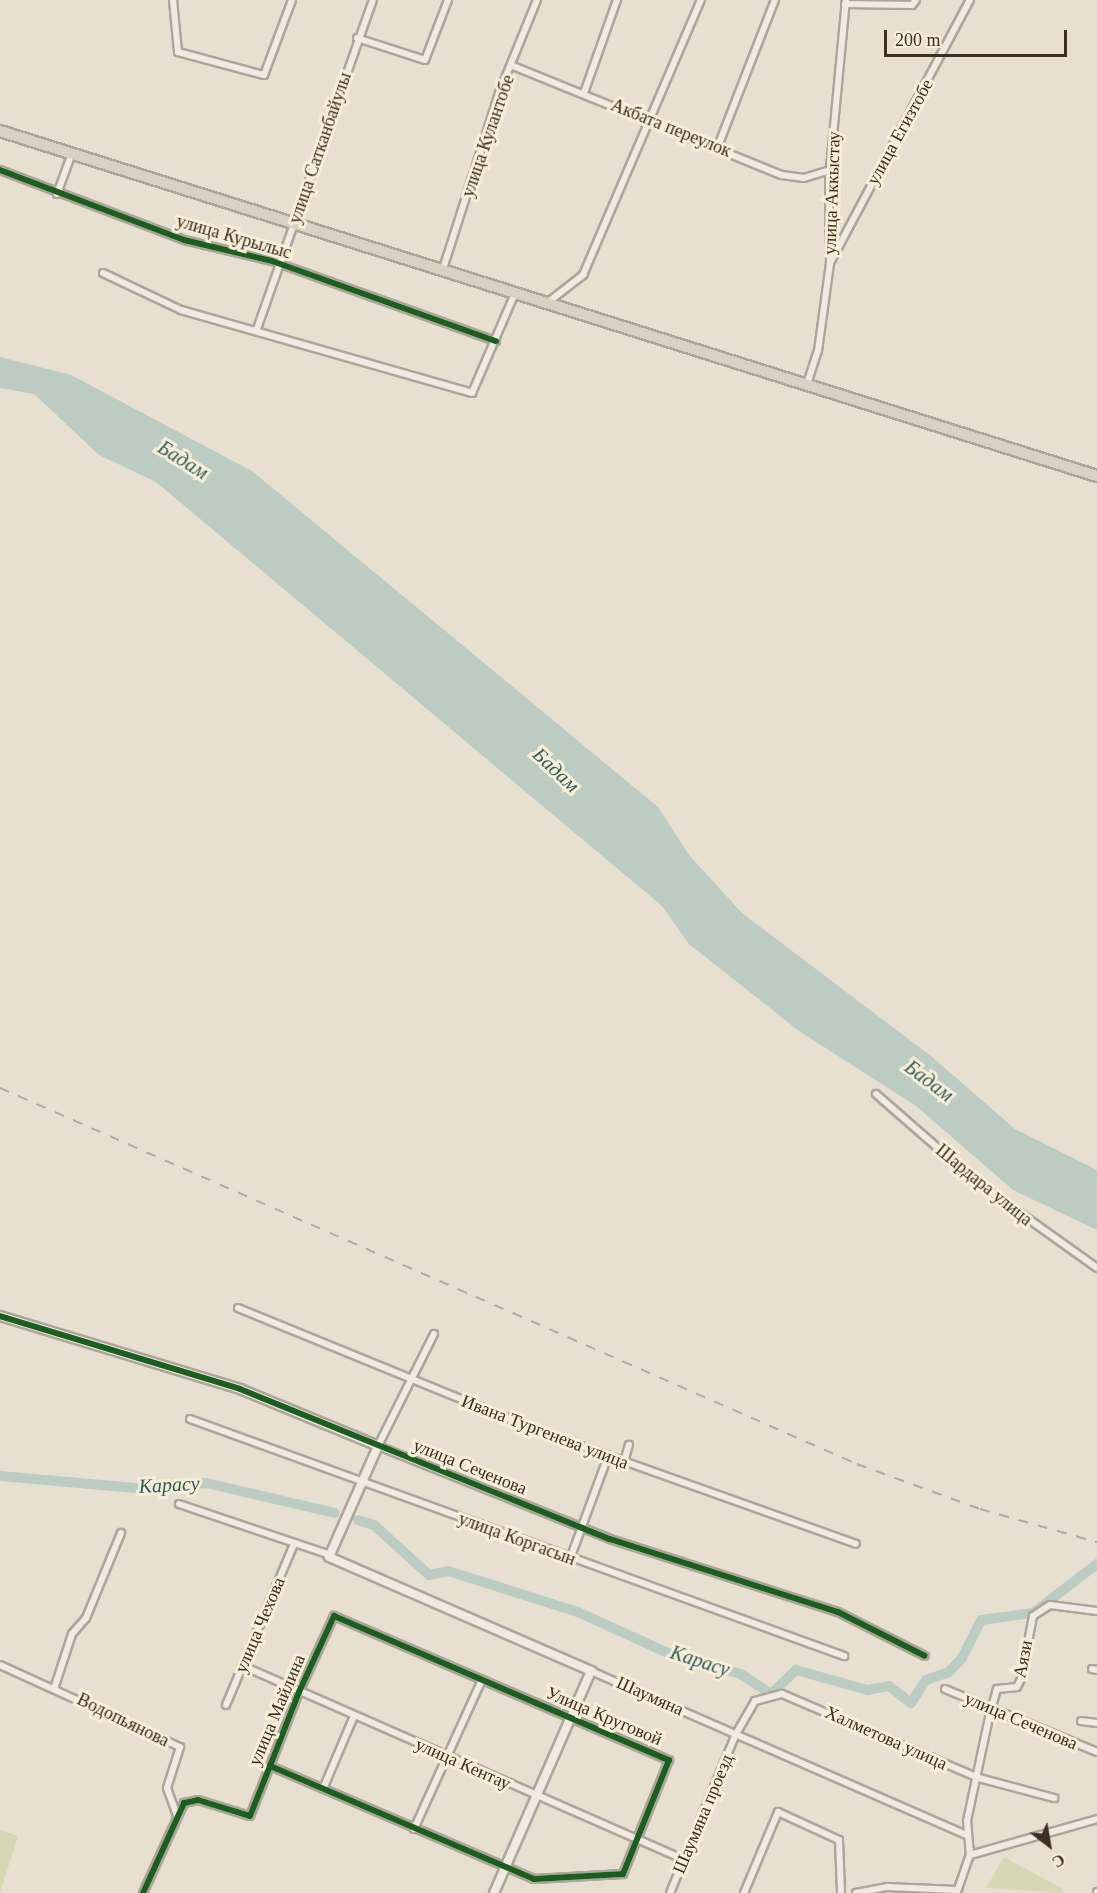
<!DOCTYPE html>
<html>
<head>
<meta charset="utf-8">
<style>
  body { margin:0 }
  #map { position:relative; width:1097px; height:1893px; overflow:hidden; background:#e7e0d1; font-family:Georgia,serif }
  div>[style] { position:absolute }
  .green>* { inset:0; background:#d6d7b3 }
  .water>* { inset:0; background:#bcccc2 }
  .river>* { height:10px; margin:-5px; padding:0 5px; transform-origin:5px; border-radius:5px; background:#bcccc2 }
  .roads { filter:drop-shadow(2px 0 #ada599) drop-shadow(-2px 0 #ada599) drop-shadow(0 2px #ada599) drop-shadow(0 -2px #ada599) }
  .street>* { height:6px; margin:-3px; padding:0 3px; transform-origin:3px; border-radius:3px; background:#efebe3 }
  .secondary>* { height:8px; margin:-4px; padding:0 4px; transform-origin:4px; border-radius:4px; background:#efebe3 }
  .highway>* { height:10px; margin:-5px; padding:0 5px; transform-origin:5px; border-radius:5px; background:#dad1c2 }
  .rail>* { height:1.5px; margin-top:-0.75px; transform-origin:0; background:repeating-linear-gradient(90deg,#afaaa2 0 10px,transparent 0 20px) }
  .cycleway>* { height:6px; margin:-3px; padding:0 3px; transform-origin:3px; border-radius:3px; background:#1b5e20 }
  span { translate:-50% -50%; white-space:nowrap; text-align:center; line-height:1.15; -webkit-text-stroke:6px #f7eed8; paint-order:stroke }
  .street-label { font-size:18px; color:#3d2e20 }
  .water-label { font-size:20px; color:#2f5d5a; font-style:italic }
  .north { position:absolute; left:1019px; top:1815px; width:60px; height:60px; -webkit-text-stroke:4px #f7eed8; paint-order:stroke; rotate:149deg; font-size:16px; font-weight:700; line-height:24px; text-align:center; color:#3d2e20 }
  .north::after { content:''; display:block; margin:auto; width:21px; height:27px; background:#3d2e20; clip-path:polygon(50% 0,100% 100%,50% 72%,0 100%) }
  .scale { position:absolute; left:884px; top:30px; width:183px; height:27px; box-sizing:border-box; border:3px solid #3d2e20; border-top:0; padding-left:8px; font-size:18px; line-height:21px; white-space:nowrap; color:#3d2e20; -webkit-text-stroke:4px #f7eed8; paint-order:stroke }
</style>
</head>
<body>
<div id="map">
  <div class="green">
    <i style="clip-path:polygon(0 1830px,18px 1836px,0 1893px)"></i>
    <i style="clip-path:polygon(1004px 1857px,1063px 1889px,1061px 1893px,986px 1888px)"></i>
  </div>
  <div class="water">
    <i style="clip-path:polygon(0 357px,71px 375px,252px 471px,658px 807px,689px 855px,743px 914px,931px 1056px,1015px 1129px,1097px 1170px,1097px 1230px,1013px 1190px,916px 1106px,799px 1031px,689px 944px,662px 906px,156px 482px,99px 455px,34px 394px,0 388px)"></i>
  </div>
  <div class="river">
    <i style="left:0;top:1476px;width:147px;rotate:5.1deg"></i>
    <i style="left:146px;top:1489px;width:60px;rotate:-5.7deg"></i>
    <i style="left:206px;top:1483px;width:132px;rotate:13.1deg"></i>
    <i style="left:358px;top:1520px;width:17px;rotate:17deg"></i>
    <i style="left:374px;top:1525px;width:74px;rotate:42.3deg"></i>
    <i style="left:429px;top:1575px;width:19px;rotate:-12deg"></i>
    <i style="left:448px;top:1571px;width:136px;rotate:17.5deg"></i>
    <i style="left:578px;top:1612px;width:113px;rotate:24.5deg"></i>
    <i style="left:681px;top:1659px;width:62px;rotate:14deg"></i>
    <i style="left:741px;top:1674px;width:36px;rotate:34deg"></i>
    <i style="left:771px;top:1694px;width:35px;rotate:-44deg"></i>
    <i style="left:796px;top:1670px;width:74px;rotate:15.7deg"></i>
    <i style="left:867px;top:1690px;width:22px;rotate:-10deg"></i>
    <i style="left:889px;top:1686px;width:28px;rotate:38deg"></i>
    <i style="left:911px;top:1703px;width:27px;rotate:-57deg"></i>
    <i style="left:926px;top:1680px;width:24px;rotate:-19deg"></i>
    <i style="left:949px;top:1672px;width:19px;rotate:-47deg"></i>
    <i style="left:962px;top:1658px;width:42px;rotate:-63.4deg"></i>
    <i style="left:981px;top:1620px;width:52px;rotate:-7.7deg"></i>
    <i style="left:1033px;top:1613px;width:81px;rotate:-37.4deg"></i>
  </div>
  <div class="roads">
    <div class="street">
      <i style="left:173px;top:0;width:52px;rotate:84.5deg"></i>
      <i style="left:178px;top:52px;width:89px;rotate:15deg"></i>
      <i style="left:264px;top:75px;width:80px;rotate:-69.5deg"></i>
      <i style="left:845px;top:4px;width:67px;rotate:0.9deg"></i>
      <i style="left:912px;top:5px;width:6px;rotate:-51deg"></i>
      <i style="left:357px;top:38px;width:71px;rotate:17.9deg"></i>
      <i style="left:425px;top:60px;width:64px;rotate:-69deg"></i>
      <i style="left:513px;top:66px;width:290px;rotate:22.1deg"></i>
      <i style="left:782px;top:175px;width:22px;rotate:8deg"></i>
      <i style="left:804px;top:178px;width:27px;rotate:-17deg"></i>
      <i style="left:584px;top:93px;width:99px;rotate:-70.5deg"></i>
      <i style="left:718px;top:146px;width:157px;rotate:-68.7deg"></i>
      <i style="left:0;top:170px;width:197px;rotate:20.8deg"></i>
      <i style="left:184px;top:240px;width:90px;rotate:13.4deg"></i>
      <i style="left:272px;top:261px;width:238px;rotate:19.7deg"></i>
      <i style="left:57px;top:194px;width:44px;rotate:-69.9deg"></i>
      <i style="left:830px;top:263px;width:298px;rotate:-62deg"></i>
      <i style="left:442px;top:272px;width:188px;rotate:-72.3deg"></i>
      <i style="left:499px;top:93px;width:100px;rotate:-67.8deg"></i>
      <i style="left:103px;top:273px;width:86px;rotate:25.4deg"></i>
      <i style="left:181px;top:310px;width:303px;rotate:15.9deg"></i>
      <i style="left:472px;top:393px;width:109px;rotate:-66.7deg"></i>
      <i style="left:547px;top:303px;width:46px;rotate:-37.9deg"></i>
      <i style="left:583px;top:275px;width:299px;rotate:-66.8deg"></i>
      <i style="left:257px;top:329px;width:349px;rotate:-70.6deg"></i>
      <i style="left:807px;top:384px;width:35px;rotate:-72deg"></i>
      <i style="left:818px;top:351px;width:89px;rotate:-82.2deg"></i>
      <i style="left:830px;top:263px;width:84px;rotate:-90.7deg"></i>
      <i style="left:829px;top:179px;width:180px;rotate:-84.6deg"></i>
      <i style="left:876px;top:1094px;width:135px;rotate:41.1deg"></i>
      <i style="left:978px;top:1183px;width:146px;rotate:35.5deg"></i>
      <i style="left:238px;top:1308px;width:328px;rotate:22.2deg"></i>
      <i style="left:542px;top:1432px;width:333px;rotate:19.6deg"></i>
      <i style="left:434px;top:1334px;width:125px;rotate:116.6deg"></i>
      <i style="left:378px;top:1446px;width:250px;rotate:21.8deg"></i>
      <i style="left:610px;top:1539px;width:239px;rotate:17.8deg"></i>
      <i style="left:838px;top:1612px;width:97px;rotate:26.8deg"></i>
      <i style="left:190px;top:1419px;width:696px;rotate:19.92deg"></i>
      <i style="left:624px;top:1462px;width:18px;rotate:-74deg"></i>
      <i style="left:179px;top:1504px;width:157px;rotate:18.6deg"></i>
      <i style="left:570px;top:1559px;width:110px;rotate:-69.7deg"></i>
      <i style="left:0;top:1665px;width:198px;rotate:24.5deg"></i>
      <i style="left:180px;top:1747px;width:43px;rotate:107.6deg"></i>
      <i style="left:167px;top:1788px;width:29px;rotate:70deg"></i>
      <i style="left:243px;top:1666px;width:482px;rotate:23.7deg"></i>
      <i style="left:1092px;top:1669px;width:5px;rotate:11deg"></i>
      <i style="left:591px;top:1671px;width:409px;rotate:23.6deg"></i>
      <i style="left:55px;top:1686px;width:55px;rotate:-71.9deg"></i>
      <i style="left:72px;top:1634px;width:21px;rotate:-49deg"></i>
      <i style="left:86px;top:1618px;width:92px;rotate:-67.6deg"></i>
      <i style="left:945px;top:1689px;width:165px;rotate:22.5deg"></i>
      <i style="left:226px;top:1705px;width:175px;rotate:-67.1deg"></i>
      <i style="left:1081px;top:1721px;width:16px;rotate:7deg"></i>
      <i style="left:323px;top:1789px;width:79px;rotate:-67deg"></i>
      <i style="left:414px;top:1829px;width:164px;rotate:-65.5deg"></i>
      <i style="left:970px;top:1855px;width:34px;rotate:-95deg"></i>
      <i style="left:967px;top:1821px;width:101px;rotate:-78deg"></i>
      <i style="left:988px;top:1722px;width:34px;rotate:-75deg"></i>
      <i style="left:997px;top:1689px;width:20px;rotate:-6deg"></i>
      <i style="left:1017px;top:1687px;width:9px;rotate:-63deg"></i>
      <i style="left:1021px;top:1679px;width:64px;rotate:-79.2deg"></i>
      <i style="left:1033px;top:1616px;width:20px;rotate:-33deg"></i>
      <i style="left:1050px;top:1605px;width:47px;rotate:7.3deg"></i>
      <i style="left:970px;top:1855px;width:132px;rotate:-15.8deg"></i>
      <i style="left:957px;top:1892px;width:39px;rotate:-71deg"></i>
      <i style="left:143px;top:1893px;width:99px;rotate:-65.5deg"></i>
      <i style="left:184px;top:1803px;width:14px;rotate:-12deg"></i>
      <i style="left:198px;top:1800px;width:54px;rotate:17.1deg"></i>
      <i style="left:250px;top:1816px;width:54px;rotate:-68.2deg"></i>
      <i style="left:270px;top:1766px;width:79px;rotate:-68.6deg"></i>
      <i style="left:299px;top:1692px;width:84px;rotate:-65.3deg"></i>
      <i style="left:334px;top:1616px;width:365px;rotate:23.3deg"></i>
      <i style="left:669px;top:1760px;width:123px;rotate:112deg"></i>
      <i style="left:623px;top:1874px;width:89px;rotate:176.8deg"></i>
      <i style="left:534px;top:1879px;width:287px;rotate:-156.8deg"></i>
      <i style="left:670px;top:1893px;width:172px;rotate:-67.5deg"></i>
      <i style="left:736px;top:1734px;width:38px;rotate:-60deg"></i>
      <i style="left:755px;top:1701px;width:28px;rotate:-15deg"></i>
      <i style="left:782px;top:1694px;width:214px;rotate:23.1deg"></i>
      <i style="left:979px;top:1778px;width:78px;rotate:14.9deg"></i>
      <i style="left:744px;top:1893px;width:88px;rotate:-67.2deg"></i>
      <i style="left:778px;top:1812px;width:67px;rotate:24.7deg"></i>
      <i style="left:839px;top:1840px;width:53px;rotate:87.8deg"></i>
      <i style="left:856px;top:1893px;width:32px;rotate:-11deg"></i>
      <i style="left:887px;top:1887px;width:70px;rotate:2.5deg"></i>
      <i style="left:1097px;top:1893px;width:1px;rotate:-90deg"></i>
    </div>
    <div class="secondary">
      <i style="left:0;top:1316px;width:251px;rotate:16.9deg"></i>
      <i style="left:240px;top:1389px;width:149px;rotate:22.4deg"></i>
      <i style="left:378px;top:1446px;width:121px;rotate:113.8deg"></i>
      <i style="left:329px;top:1557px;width:286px;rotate:23.5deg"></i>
      <i style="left:591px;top:1671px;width:242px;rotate:113.6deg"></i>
    </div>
    <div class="highway">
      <i style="left:0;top:131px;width:1150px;rotate:17.46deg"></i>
    </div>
  </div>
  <div class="rail">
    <i style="left:0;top:1088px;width:936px;rotate:23.69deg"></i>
    <i style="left:857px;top:1464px;width:131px;rotate:20.1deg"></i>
    <i style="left:980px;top:1509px;width:122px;rotate:15.8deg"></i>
  </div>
  <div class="cycleway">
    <i style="left:0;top:170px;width:197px;rotate:20.8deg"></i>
    <i style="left:184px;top:240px;width:90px;rotate:13.4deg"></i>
    <i style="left:272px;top:261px;width:238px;rotate:19.7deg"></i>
    <i style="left:0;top:1316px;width:251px;rotate:16.9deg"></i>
    <i style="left:240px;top:1389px;width:399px;rotate:22.1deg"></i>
    <i style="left:610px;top:1539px;width:239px;rotate:17.8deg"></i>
    <i style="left:838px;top:1612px;width:97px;rotate:26.8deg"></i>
    <i style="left:143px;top:1893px;width:99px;rotate:-65.5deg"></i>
    <i style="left:184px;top:1803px;width:14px;rotate:-12deg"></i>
    <i style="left:198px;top:1800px;width:54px;rotate:17.1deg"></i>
    <i style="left:250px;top:1816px;width:54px;rotate:-68.2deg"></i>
    <i style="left:270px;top:1766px;width:79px;rotate:-68.6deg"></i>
    <i style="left:299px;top:1692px;width:84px;rotate:-65.3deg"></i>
    <i style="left:334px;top:1616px;width:365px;rotate:23.3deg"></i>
    <i style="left:669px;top:1760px;width:123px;rotate:112deg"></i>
    <i style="left:623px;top:1874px;width:89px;rotate:176.8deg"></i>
    <i style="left:534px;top:1879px;width:287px;rotate:-156.8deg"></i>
  </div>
  <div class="street-label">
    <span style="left:671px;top:128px;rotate:22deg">Акбата переулок</span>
    <span style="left:900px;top:132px;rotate:-61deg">улица Егизтобе</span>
    <span style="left:488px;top:136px;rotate:-71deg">улица Кулантобе</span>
    <span style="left:320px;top:148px;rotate:-71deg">улица Сатканбайулы</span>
    <span style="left:832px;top:193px;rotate:-88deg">улица Аккыстау</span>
    <span style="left:234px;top:237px;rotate:16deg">улица Курылыс</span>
    <span style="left:984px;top:1185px;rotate:39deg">Шардара улица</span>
    <span style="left:545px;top:1432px;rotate:21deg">Ивана Тургенева улица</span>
    <span style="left:470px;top:1467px;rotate:22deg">улица Сеченова</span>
    <span style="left:517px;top:1539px;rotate:20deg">улица Коргасын</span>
    <span style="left:260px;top:1625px;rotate:-67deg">улица Чехова</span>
    <span style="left:1023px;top:1659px;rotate:-79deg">Аязи</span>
    <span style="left:650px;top:1696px;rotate:24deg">Шаумяна</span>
    <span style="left:277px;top:1710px;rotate:-67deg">улица Майлина</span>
    <span style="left:604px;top:1716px;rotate:23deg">Улица Круговой</span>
    <span style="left:123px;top:1720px;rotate:26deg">Водопьянова</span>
    <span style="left:1021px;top:1721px;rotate:23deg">улица Сеченова</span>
    <span style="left:886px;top:1738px;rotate:24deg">Халметова улица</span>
    <span style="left:463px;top:1764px;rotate:24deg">улица Кентау</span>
    <span style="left:703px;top:1814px;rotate:-67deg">Шаумяна проезд</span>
  </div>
  <div class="water-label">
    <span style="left:183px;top:460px;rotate:32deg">Бадам</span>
    <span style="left:556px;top:770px;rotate:43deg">Бадам</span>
    <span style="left:929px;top:1081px;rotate:37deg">Бадам</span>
    <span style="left:169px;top:1485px;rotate:-3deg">Карасу</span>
    <span style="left:700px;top:1661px;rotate:18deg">Карасу</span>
  </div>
  <div class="north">С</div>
  <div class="scale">200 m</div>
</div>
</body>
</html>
